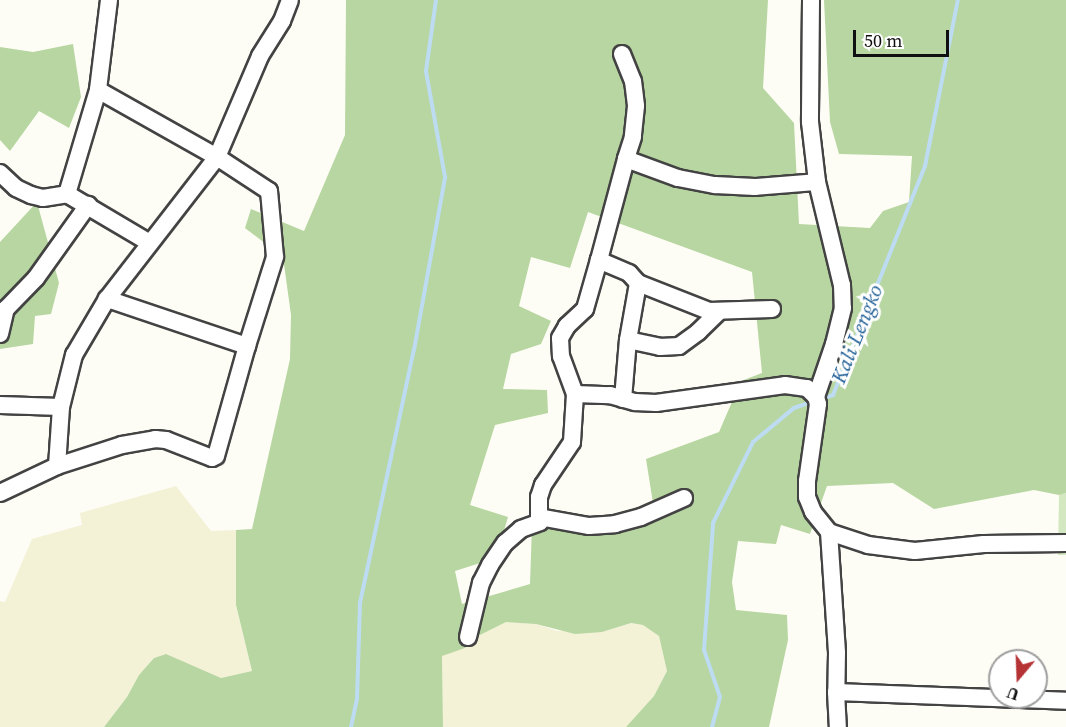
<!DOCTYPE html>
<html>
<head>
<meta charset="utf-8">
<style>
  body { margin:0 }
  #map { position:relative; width:1066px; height:727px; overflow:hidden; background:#fefdf5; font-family:"Source Serif 4",serif }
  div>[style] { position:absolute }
  .farmland>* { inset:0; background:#f3f1d6 }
  .green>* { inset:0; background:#d3e7c0 }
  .forest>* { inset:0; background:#b7d6a1 }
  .stream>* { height:4px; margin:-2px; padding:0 2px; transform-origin:2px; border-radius:2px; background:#bddcf2 }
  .roads { filter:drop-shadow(2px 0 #434343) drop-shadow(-2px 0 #434343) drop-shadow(0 2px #434343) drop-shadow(0 -2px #434343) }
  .minor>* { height:16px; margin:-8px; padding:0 8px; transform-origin:8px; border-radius:8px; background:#fff }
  span { translate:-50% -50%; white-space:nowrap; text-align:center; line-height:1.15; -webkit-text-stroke:6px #fff; paint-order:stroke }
  .water-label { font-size:21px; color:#236299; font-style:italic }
  .north { position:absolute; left:988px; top:649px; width:60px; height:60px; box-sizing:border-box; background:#fff; border:2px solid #9f9f9f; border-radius:50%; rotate:199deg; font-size:16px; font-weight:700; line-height:24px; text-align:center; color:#101010 }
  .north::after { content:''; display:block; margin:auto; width:21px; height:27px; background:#b63335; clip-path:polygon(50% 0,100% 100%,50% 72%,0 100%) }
  .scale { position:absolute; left:853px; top:30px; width:96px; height:27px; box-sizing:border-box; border:3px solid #101010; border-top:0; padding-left:8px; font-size:18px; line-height:21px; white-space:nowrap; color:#101010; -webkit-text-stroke:4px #fff; paint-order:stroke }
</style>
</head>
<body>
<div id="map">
  <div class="farmland">
    <i style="clip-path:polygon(176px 486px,211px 531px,236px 530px,236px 606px,252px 671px,221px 678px,165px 654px,154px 658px,139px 675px,127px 697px,104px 727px,0 727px,0 601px,5px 602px,32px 539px,82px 525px,80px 513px)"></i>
    <i style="clip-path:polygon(506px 622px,536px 624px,557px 631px,602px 632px,631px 623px,643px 625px,659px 636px,667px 671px,654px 696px,626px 727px,443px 727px,442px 655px,465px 648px,478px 636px)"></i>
  </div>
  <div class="green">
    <i style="clip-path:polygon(1066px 493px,1066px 555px,1058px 555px,1059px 495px)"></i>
  </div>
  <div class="forest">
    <i style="clip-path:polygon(evenodd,346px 0,768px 0,763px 88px,794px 123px,799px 224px,870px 228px,883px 211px,909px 202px,912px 156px,839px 154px,830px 122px,824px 0,1066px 0,1066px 493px,1059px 495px,1034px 490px,934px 509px,893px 483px,827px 486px,810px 534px,781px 525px,776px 544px,738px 541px,732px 582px,736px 610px,787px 615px,788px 640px,769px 727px,626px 727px,654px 696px,667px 671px,659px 636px,643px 625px,631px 623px,602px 632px,575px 634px,536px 624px,506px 622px,478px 636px,465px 648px,442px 656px,443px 727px,104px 727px,127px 697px,139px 675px,154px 658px,166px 654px,221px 678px,252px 671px,236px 605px,236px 530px,252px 529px,290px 359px,291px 315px,283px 257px,245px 228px,251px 209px,304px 231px,345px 135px,346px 0,588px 212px,752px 272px,762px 373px,741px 381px,719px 432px,646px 459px,656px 522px,593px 530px,587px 534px,532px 525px,530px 584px,462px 604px,455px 571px,496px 558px,508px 517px,470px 505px,495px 425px,548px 413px,547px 390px,503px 389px,511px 354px,541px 344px,551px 321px,519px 306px,531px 257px,570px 268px,588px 212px)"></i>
    <i style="clip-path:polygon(73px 44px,81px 97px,69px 128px,39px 111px,10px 151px,0 140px,0 47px,33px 52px)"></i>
    <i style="clip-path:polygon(37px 202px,59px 283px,51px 314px,35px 316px,33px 344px,0 349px,0 242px)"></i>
  </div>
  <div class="stream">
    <i style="left:821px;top:399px;width:13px;rotate:-18deg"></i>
    <i style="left:833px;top:395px;width:247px;rotate:-68.1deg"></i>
    <i style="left:925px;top:166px;width:169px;rotate:-78.8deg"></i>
    <i style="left:351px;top:727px;width:29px;rotate:-78deg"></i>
    <i style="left:357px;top:699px;width:96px;rotate:-88.2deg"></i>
    <i style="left:360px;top:603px;width:259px;rotate:-78deg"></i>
    <i style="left:414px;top:350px;width:176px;rotate:-79.8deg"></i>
    <i style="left:445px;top:177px;width:108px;rotate:-100.2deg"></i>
    <i style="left:426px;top:71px;width:72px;rotate:-82deg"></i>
    <i style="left:712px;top:727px;width:31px;rotate:-75deg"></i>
    <i style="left:720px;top:697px;width:50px;rotate:-108.8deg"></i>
    <i style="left:704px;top:650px;width:127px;rotate:-85.9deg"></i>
    <i style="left:713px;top:523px;width:90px;rotate:-63.7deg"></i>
    <i style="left:753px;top:442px;width:53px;rotate:-39.7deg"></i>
    <i style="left:794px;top:408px;width:21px;rotate:-19deg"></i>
  </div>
  <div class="roads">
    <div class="minor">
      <i style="left:109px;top:0;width:91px;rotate:97deg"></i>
      <i style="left:98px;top:90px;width:109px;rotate:106.6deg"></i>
      <i style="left:67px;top:194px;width:96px;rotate:30.6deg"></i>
      <i style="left:811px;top:0;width:122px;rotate:90.5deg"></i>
      <i style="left:810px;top:122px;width:60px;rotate:83.3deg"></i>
      <i style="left:817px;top:182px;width:106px;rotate:76.4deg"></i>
      <i style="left:842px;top:285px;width:23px;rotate:88deg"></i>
      <i style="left:843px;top:308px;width:37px;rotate:104deg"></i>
      <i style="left:834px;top:344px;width:56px;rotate:108.8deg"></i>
      <i style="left:622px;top:54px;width:29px;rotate:68deg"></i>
      <i style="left:633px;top:81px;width:25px;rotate:83deg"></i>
      <i style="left:636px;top:106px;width:31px;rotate:96deg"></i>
      <i style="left:633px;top:137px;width:23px;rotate:108deg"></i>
      <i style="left:98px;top:90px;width:137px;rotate:29.4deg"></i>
      <i style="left:217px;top:157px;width:62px;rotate:33.2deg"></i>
      <i style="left:269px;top:191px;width:66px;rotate:84.8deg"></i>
      <i style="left:275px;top:257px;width:93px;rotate:107.5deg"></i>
      <i style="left:0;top:173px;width:22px;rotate:43deg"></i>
      <i style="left:16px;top:188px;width:17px;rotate:25deg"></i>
      <i style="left:31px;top:195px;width:12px;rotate:14deg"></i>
      <i style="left:43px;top:198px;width:24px;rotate:-9deg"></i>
      <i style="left:599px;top:260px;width:105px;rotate:-75deg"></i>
      <i style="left:626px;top:159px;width:55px;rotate:20.1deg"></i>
      <i style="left:678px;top:178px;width:38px;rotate:11deg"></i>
      <i style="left:715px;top:185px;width:40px;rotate:2.9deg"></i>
      <i style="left:755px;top:187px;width:62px;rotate:-4.6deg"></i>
      <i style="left:772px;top:309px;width:63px;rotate:178.2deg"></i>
      <i style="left:709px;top:311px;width:76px;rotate:-158.5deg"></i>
      <i style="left:638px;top:283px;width:13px;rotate:-132deg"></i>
      <i style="left:629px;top:273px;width:33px;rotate:-157deg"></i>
      <i style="left:599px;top:260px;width:51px;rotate:105.9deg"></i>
      <i style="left:585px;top:309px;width:25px;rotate:137deg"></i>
      <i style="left:567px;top:326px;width:14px;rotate:120deg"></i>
      <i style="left:560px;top:338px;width:18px;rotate:87deg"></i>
      <i style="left:561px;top:356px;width:40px;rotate:69.8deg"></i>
      <i style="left:575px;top:394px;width:35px;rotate:2deg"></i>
      <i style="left:610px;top:395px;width:26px;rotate:16deg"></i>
      <i style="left:635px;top:402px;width:21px;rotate:3deg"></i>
      <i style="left:656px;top:403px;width:130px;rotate:-7.9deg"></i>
      <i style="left:785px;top:385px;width:22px;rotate:8deg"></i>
      <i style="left:807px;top:388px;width:13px;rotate:45deg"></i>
      <i style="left:816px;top:397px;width:7px;rotate:74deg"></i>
      <i style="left:818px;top:404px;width:78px;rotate:98.1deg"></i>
      <i style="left:807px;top:481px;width:16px;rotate:90deg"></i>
      <i style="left:807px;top:497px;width:16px;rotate:68deg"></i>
      <i style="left:813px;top:512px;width:26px;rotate:51deg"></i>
      <i style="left:829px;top:532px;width:121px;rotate:86.2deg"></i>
      <i style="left:837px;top:653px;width:39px;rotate:91deg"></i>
      <i style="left:836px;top:692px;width:230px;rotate:2.2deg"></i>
      <i style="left:0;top:334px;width:26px;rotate:-77deg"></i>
      <i style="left:6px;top:309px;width:43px;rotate:-45.9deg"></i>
      <i style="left:36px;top:278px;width:90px;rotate:-54.5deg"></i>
      <i style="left:628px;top:340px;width:33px;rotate:12deg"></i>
      <i style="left:660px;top:347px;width:19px;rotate:-3deg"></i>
      <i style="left:679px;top:346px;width:24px;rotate:-36deg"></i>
      <i style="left:698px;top:332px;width:29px;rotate:-44deg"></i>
      <i style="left:575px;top:394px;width:48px;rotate:93.6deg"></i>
      <i style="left:572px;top:442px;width:52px;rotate:124deg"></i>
      <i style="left:543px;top:485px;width:13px;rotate:108deg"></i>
      <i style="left:539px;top:497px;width:20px;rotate:90deg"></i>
      <i style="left:539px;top:517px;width:51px;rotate:10.2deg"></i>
      <i style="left:589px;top:526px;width:26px;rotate:-4deg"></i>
      <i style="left:615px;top:524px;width:27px;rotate:-15deg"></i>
      <i style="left:641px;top:517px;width:47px;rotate:-23.8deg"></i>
      <i style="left:623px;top:399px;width:59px;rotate:-85.2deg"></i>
      <i style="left:628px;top:340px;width:58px;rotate:-80deg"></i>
      <i style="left:0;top:405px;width:61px;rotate:1.9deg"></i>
      <i style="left:57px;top:466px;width:68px;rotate:-17.9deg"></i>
      <i style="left:122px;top:445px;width:34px;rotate:-10deg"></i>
      <i style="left:155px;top:439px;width:11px;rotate:5deg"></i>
      <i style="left:166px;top:440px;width:49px;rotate:21.4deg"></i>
      <i style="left:212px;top:458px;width:4px;rotate:-27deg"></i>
      <i style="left:216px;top:456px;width:114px;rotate:-74.3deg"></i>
      <i style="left:247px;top:346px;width:148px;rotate:-161.4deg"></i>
      <i style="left:0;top:493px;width:63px;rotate:-25.3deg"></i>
      <i style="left:57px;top:466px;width:59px;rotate:-86.1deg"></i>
      <i style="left:61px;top:407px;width:54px;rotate:-76deg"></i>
      <i style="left:74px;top:355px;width:65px;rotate:-59.5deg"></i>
      <i style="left:107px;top:299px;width:180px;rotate:-52.2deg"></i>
      <i style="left:217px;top:157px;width:110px;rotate:-66.9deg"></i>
      <i style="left:260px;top:56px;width:41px;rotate:-57.8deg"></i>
      <i style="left:282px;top:21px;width:22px;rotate:-69deg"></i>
      <i style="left:829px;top:532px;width:41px;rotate:18.4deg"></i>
      <i style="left:868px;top:545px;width:47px;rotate:7.3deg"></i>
      <i style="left:915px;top:551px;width:69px;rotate:-5.8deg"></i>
      <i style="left:984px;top:544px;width:82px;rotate:-0.7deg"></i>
      <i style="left:468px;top:637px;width:56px;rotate:-76.5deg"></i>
      <i style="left:481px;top:583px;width:20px;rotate:-63deg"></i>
      <i style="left:490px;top:565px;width:27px;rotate:-56deg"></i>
      <i style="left:505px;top:543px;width:21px;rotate:-41deg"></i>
      <i style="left:521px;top:529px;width:20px;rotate:-20deg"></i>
      <i style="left:540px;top:522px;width:5px;rotate:-101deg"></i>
      <i style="left:836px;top:692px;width:35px;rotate:87deg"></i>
    </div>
  </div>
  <div class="water-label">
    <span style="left:857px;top:334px;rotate:-68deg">Kali Lengko</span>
  </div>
  <div class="north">U</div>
  <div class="scale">50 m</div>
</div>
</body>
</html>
